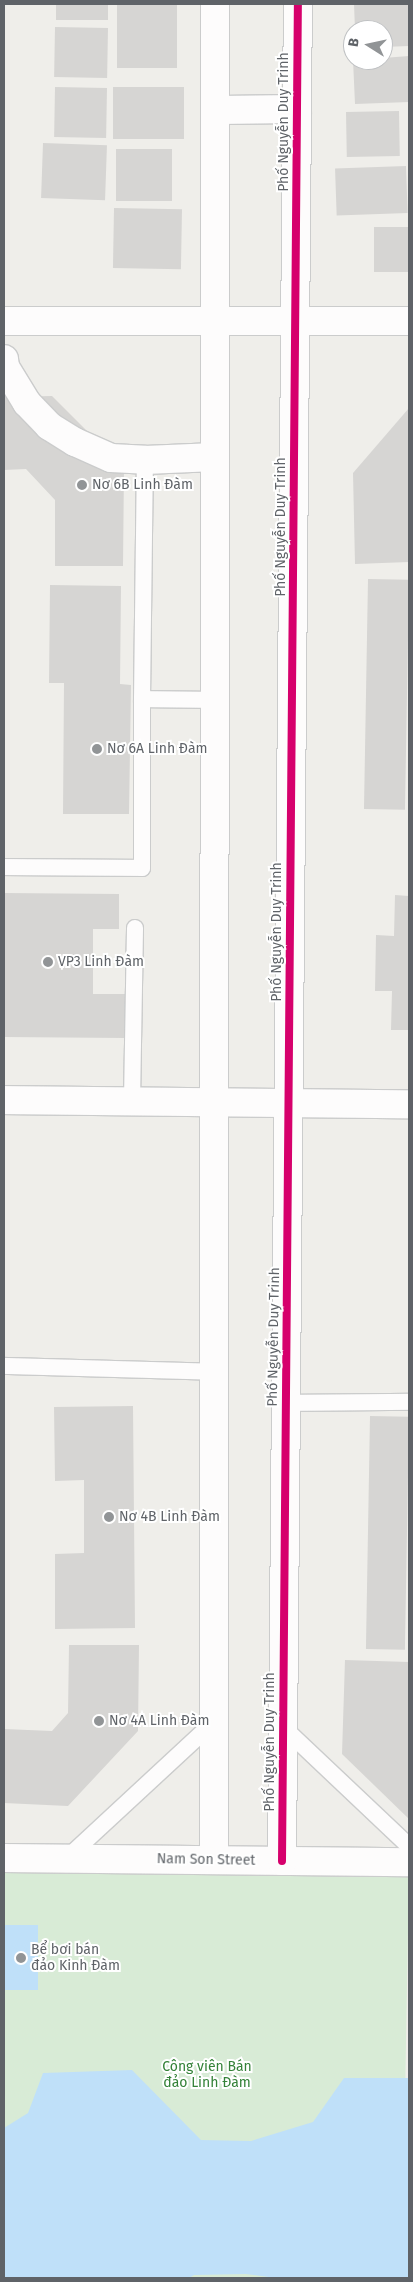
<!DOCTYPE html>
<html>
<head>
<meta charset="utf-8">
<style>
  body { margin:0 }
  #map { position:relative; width:413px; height:2282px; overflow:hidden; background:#efeeea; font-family:"Fira Sans",sans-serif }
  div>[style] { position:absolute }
  .green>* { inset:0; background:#d8ebd6; transform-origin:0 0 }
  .water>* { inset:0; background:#bfe0f9; transform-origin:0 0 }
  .building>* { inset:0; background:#d6d5d3; transform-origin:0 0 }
  .roads { filter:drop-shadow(1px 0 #cbcccc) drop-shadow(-1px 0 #cbcccc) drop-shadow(0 1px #cbcccc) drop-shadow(0 -1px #cbcccc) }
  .service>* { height:16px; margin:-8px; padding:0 8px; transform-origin:8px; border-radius:8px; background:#fdfcfc }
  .minor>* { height:28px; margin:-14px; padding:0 14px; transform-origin:14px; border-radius:14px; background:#fdfcfc }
  .cycleway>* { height:8px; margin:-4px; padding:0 4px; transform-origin:4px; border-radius:4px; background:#d6006c }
  .dots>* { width:14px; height:14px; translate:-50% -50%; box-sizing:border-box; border:2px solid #fff; border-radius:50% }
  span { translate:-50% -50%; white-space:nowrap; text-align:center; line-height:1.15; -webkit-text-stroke:4px #fff; paint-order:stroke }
  .street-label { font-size:14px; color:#5f6368 }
  .poi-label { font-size:14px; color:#5f6368 }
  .left { translate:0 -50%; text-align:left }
  .park-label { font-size:14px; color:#348238 }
  .frame { position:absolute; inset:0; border:5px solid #5f6368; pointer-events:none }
  .north { position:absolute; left:343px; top:20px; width:50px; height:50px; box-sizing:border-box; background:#fff; border:1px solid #bfc1c3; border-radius:50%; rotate:280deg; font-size:14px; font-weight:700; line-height:20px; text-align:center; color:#5f6368 }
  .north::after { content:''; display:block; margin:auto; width:18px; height:22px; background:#919496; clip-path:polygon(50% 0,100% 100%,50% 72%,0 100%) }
</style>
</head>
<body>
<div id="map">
  <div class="green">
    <i style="left:4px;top:1867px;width:405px;height:411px;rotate:1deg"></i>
  </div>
  <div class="water">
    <i style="left:4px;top:1925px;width:34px;height:65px"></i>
    <i style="clip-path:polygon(132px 2070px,201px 2140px,251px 2141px,313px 2122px,344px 2078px,409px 2078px,409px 2278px,276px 2278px,246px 2274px,194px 2275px,189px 2278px,4px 2278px,4px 2128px,28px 2113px,43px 2073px)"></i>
  </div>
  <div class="building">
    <i style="left:56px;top:4px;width:52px;height:16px"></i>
    <i style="left:117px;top:4px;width:60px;height:64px"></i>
    <i style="clip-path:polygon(354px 4px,409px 4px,409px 46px,383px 47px,383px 30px,355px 30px)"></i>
    <i style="left:55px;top:27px;width:53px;height:50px;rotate:1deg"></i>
    <i style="clip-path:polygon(409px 56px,409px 102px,355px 104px,353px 60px,383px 60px,383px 58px)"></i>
    <i style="left:55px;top:87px;width:52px;height:50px;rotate:1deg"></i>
    <i style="left:113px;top:87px;width:71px;height:52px"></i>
    <i style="left:399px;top:111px;width:45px;height:53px;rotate:89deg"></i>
    <i style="left:43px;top:143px;width:64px;height:55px;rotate:2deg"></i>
    <i style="left:172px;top:149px;width:52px;height:56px;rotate:90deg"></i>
    <i style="left:406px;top:166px;width:47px;height:71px;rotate:88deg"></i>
    <i style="left:114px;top:208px;width:68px;height:60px;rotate:1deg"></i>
    <i style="left:374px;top:227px;width:35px;height:45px"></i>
    <i style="clip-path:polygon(52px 396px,124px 468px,123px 566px,55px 566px,55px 500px,26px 469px,4px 470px,4px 397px)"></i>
    <i style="clip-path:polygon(409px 408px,409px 562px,355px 564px,353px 473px)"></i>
    <i style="left:368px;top:579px;width:41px;height:230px;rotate:1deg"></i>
    <i style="clip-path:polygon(50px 585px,121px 586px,120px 684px,131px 685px,129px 814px,63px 814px,64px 683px,49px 683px)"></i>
    <i style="clip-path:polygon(4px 893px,119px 894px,119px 929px,93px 929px,93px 994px,126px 994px,125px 1038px,4px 1037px)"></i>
    <i style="clip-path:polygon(395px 895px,409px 896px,409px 1030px,391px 1030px,392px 991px,375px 991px,376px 935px,394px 936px)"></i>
    <i style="clip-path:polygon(133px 1406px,135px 1628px,55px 1629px,55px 1554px,84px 1553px,84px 1480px,55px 1481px,54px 1407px)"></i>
    <i style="left:370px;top:1416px;width:39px;height:233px;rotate:1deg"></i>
    <i style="clip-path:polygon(69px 1645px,139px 1645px,138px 1731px,68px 1806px,4px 1803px,4px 1729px,52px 1731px,68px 1713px)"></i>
    <i style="clip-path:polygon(345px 1660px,409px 1662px,409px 1819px,342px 1754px)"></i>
  </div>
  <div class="roads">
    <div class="service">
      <i style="left:142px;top:699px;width:72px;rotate:0.8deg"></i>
      <i style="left:4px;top:867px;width:138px;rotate:0.4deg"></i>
      <i style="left:142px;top:868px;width:169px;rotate:-90deg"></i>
      <i style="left:142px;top:699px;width:239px;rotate:-89.3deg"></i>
      <i style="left:132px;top:1101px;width:173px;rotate:-89deg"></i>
      <i style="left:4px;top:1366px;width:210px;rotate:1.6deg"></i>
      <i style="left:286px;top:1403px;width:123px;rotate:-0.5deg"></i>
      <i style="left:283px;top:1727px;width:173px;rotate:43.4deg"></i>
      <i style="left:67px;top:1858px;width:200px;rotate:-42.8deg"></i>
    </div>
    <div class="minor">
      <i style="left:216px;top:110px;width:81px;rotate:-0.7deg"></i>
      <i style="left:4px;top:321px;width:405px"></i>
      <i style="left:4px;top:359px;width:8px;rotate:83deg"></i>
      <i style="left:5px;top:367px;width:42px;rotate:58.6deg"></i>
      <i style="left:27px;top:403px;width:32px;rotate:46deg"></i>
      <i style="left:49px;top:426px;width:31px;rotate:32deg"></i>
      <i style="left:75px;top:442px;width:39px;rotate:24deg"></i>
      <i style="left:111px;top:458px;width:34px;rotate:3deg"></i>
      <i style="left:145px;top:460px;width:70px;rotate:-2.5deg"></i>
      <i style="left:4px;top:1100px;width:405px;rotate:0.6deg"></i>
      <i style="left:4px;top:1858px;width:405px;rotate:0.6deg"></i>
      <i style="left:214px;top:1860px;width:1856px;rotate:-89.97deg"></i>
      <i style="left:282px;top:1861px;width:1857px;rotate:-89.51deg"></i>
    </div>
  </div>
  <div class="cycleway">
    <i style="left:282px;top:1861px;width:1857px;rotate:-89.51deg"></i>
  </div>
  <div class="dots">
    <i style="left:82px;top:485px;background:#919496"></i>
    <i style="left:97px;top:749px;background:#919496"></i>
    <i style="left:48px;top:962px;background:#919496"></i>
    <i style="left:109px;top:1517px;background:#919496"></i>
    <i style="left:99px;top:1721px;background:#919496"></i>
    <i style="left:21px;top:1958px;background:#919496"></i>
  </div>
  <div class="street-label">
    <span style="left:284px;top:122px;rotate:-90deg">Phố Nguyễn Duy Trinh</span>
    <span style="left:281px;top:527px;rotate:-90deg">Phố Nguyễn Duy Trinh</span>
    <span style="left:277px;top:932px;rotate:-90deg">Phố Nguyễn Duy Trinh</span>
    <span style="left:274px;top:1337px;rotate:-89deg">Phố Nguyễn Duy Trinh</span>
    <span style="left:270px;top:1742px;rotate:-90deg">Phố Nguyễn Duy Trinh</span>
    <span style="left:206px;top:1860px;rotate:1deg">Nam Son Street</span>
  </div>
  <div class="poi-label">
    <span class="left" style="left:92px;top:485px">Nơ 6B Linh Đàm</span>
    <span class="left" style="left:107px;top:749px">Nơ 6A Linh Đàm</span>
    <span class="left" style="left:58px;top:962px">VP3 Linh Đàm</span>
    <span class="left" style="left:119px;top:1517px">Nơ 4B Linh Đàm</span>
    <span class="left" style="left:109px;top:1721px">Nơ 4A Linh Đàm</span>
    <span class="left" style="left:31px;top:1958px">Bể bơi bán<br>đảo Kinh Đàm</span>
  </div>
  <div class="park-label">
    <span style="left:207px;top:2075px">Công viên Bán<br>đảo Linh Đàm</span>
  </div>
  <div class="frame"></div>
  <div class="north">B</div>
</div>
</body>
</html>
